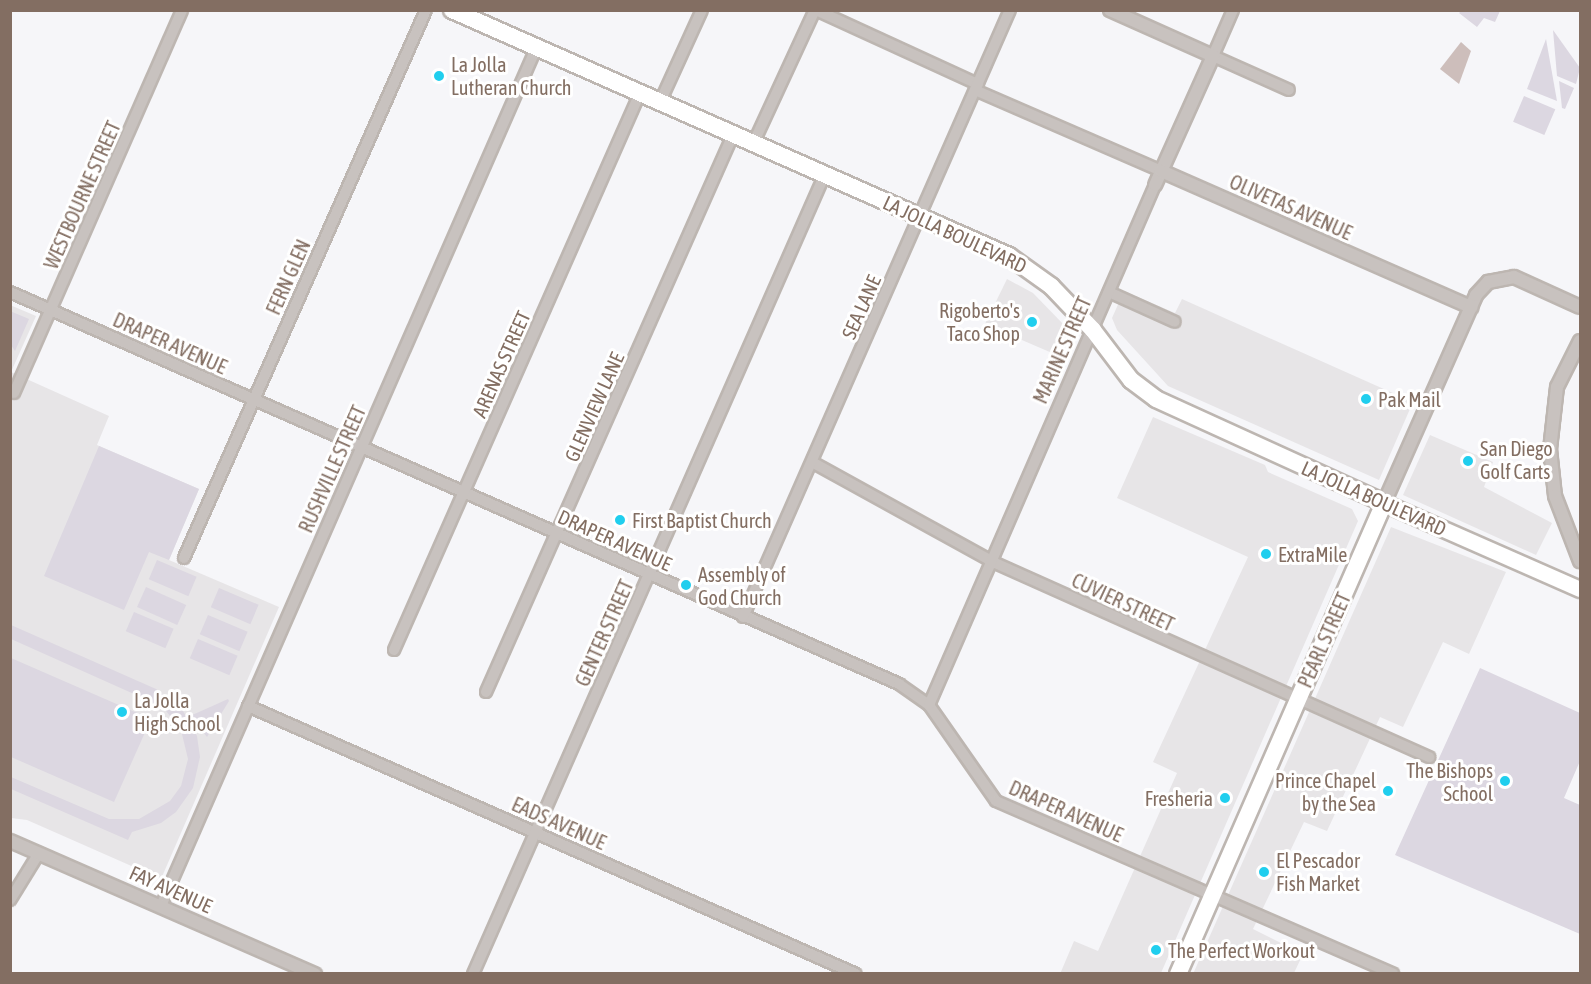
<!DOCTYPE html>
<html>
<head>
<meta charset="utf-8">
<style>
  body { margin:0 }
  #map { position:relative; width:1591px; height:984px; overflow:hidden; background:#f6f6f9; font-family:"Asap Condensed",sans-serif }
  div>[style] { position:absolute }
  .built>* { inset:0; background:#e7e5e7 }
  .green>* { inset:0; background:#dcd7e1; transform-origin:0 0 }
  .water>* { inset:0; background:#cdbebb }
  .roads { filter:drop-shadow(2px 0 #bdb6b1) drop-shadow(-2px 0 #bdb6b1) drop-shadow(0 2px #bdb6b1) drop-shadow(0 -2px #bdb6b1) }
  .minor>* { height:10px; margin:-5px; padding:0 5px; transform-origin:5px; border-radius:5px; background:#c8c2bf }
  .tertiary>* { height:12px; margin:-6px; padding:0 6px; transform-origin:6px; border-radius:6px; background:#c8c2bf }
  .secondary>* { height:15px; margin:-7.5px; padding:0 7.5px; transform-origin:7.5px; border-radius:7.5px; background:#fff }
  .primary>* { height:16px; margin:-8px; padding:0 8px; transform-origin:8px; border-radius:8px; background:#fff }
  .dots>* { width:16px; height:16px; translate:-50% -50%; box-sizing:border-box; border:3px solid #fff; border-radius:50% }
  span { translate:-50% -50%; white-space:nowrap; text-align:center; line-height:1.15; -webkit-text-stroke:6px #fff; paint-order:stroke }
  .poi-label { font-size:20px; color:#836e62 }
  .left { translate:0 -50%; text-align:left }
  .right { translate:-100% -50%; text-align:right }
  .street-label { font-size:20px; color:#836e62 }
  .frame { position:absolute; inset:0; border:12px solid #836e62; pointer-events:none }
</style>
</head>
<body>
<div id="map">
  <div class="built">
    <i style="clip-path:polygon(1007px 279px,1033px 293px,1066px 327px,1074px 342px,1066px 359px,985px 324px)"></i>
    <i style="clip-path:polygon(1124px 291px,1175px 313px,1182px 299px,1413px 402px,1379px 480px,1168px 386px,1117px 330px,1112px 318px)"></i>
    <i style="clip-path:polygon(10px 305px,36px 316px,11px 372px,10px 372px)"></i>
    <i style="clip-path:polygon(11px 372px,109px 416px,97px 445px,199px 489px,169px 560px,279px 607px,161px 879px,27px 820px,11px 818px)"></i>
    <i style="clip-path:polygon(1153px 417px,1265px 465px,1268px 472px,1352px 509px,1358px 521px,1161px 973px,1060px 974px,1074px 941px,1098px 951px,1177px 773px,1153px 762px,1248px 557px,1117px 498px)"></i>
    <i style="clip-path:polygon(1430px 435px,1493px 462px,1484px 487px,1552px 523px,1536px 555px,1403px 495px)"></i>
    <i style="clip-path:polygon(1391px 527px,1506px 572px,1469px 654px,1443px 642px,1403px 727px,1380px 717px,1327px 831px,1304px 822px,1253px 929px,1303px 954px,1294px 973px,1193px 974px)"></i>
  </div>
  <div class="green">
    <i style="clip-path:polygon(1462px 10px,1500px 10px,1500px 11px,1495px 22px,1484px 18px,1477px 27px,1459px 13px)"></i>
    <i style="clip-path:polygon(1553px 30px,1580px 68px,1576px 84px,1557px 76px)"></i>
    <i style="clip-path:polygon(1546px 39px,1557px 101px,1527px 89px)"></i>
    <i style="clip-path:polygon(1559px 81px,1574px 88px,1565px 109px,1562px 108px)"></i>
    <i style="left:1524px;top:96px;width:34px;height:28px;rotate:23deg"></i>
    <i style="clip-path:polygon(10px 311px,29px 319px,15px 351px,11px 345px)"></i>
    <i style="clip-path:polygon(99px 446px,199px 489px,169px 560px,149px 552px,124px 610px,44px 576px)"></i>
    <i style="left:157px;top:560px;width:43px;height:21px;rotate:23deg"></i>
    <i style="left:146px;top:587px;width:44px;height:22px;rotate:24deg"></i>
    <i style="left:219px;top:588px;width:43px;height:21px;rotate:23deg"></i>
    <i style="left:134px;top:612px;width:43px;height:21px;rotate:23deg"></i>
    <i style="left:208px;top:615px;width:43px;height:21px;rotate:23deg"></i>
    <i style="clip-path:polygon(11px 625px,156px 689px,183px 711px,197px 736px,200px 757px,193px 788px,176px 812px,161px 823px,132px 832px,128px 840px,11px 789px,11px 777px,109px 819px,139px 819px,170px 801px,181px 786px,188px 759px,181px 730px,163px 707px,11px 639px)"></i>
    <i style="left:198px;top:639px;width:43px;height:21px;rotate:23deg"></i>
    <i style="clip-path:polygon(11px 658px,151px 719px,114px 802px,11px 757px)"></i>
    <i style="clip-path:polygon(1480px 668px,1580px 713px,1580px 761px,1564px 798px,1580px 805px,1580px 934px,1395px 855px)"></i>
    <i style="clip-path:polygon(228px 699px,229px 701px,207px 737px,190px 716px)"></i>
  </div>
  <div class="water">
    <i style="clip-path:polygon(1461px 42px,1471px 51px,1459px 84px,1440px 69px)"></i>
  </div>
  <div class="roads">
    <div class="minor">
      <i style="left:816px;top:10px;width:178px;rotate:24.6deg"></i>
      <i style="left:1233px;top:10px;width:50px;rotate:113.5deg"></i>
      <i style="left:1213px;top:56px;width:83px;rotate:24.1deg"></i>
      <i style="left:975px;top:90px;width:203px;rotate:23.5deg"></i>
      <i style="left:660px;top:102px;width:101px;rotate:-65.5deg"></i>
      <i style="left:753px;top:144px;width:148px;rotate:-65.2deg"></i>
      <i style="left:10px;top:292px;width:972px;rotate:23.79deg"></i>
      <i style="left:899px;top:684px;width:37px;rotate:35deg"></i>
      <i style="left:929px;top:705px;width:117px;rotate:55.1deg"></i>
      <i style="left:996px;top:801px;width:433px;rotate:23.5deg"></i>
      <i style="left:1109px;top:292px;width:72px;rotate:24.4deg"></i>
      <i style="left:14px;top:393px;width:418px;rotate:-66.3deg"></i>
      <i style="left:812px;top:462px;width:207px;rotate:28.9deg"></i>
      <i style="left:993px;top:562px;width:478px;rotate:24.1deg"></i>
      <i style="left:184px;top:558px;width:599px;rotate:-66.17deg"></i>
      <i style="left:743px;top:617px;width:663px;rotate:-66.26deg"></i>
      <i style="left:394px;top:650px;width:609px;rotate:-66.17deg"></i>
      <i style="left:486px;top:692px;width:609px;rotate:-66.09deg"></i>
      <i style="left:929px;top:705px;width:567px;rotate:-66.51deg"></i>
      <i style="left:248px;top:706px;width:664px;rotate:23.79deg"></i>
      <i style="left:10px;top:900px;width:55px;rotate:-58.3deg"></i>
      <i style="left:161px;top:906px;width:939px;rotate:-66.38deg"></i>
      <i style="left:473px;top:974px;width:874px;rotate:-66.25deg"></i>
    </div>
    <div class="tertiary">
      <i style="left:1110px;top:10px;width:113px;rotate:24.1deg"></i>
      <i style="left:1213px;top:56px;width:141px;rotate:114.2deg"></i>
      <i style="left:1161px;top:171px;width:339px;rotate:23.7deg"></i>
      <i style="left:1580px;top:341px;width:51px;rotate:116.6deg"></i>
      <i style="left:1557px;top:387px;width:62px;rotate:96.4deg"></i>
      <i style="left:1550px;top:449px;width:47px;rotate:83.9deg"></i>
      <i style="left:1555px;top:496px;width:70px;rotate:69deg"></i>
      <i style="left:1384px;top:503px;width:227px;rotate:-66.1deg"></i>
      <i style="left:1476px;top:295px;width:18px;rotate:-47deg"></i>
      <i style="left:1488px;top:282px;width:26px;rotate:-11deg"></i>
      <i style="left:1514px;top:277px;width:72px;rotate:24.4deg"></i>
      <i style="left:10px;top:841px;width:333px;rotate:23.6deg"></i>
    </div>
    <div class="secondary">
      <i style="left:1384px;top:503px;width:214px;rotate:23.7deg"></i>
    </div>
    <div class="primary">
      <i style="left:452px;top:10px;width:609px;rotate:23.83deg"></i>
      <i style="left:1009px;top:256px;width:52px;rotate:35.5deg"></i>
      <i style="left:1051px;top:286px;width:61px;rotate:46.3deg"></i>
      <i style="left:1093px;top:330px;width:63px;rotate:52.8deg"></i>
      <i style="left:1131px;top:380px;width:31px;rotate:37deg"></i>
      <i style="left:1156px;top:399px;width:251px;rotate:24.5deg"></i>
      <i style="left:1384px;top:503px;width:514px;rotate:113.62deg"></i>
    </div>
  </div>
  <div class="dots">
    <i style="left:439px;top:76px;background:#20ceee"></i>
    <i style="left:1032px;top:322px;background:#20ceee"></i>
    <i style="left:1366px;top:399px;background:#20ceee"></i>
    <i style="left:1468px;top:461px;background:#20ceee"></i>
    <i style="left:620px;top:520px;background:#20ceee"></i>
    <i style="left:1266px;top:554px;background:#20ceee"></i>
    <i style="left:686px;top:585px;background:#20ceee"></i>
    <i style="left:122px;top:712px;background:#20ceee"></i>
    <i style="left:1505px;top:781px;background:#20ceee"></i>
    <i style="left:1388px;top:791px;background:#20ceee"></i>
    <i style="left:1225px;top:798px;background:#20ceee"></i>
    <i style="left:1264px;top:872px;background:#20ceee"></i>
    <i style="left:1156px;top:950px;background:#20ceee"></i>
  </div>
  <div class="poi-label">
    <span class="left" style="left:451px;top:76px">La Jolla<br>Lutheran Church</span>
    <span class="right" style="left:1020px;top:322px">Rigoberto's<br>Taco Shop</span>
    <span class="left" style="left:1378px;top:399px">Pak Mail</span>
    <span class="left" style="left:1480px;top:460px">San Diego<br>Golf Carts</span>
    <span class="left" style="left:632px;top:520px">First Baptist Church</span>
    <span class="left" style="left:1278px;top:554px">ExtraMile</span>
    <span class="left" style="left:698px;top:586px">Assembly of<br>God Church</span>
    <span class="left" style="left:134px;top:712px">La Jolla<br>High School</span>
    <span class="right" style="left:1493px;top:782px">The Bishops<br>School</span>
    <span class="right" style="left:1376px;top:792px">Prince Chapel<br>by the Sea</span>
    <span class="right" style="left:1213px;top:798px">Fresheria</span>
    <span class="left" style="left:1276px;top:872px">El Pescador<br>Fish Market</span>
    <span class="left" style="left:1168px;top:950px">The Perfect Workout</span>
  </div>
  <div class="street-label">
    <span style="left:82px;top:195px;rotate:-66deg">WESTBOURNE STREET</span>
    <span style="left:1291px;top:207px;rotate:24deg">OLIVETAS AVENUE</span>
    <span style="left:955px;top:234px;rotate:25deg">LA JOLLA BOULEVARD</span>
    <span style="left:288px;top:277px;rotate:-66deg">FERN GLEN</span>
    <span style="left:861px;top:307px;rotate:-66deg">SEA LANE</span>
    <span style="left:170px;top:343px;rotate:24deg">DRAPER AVENUE</span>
    <span style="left:1062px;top:350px;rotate:-66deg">MARINE STREET</span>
    <span style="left:501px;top:364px;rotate:-66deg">ARENAS STREET</span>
    <span style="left:594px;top:407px;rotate:-66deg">GLENVIEW LANE</span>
    <span style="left:332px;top:469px;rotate:-66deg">RUSHVILLE STREET</span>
    <span style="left:1374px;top:498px;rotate:24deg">LA JOLLA BOULEVARD</span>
    <span style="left:615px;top:540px;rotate:24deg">DRAPER AVENUE</span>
    <span style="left:1123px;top:602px;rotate:25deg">CUVIER STREET</span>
    <span style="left:604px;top:633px;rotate:-66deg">GENTER STREET</span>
    <span style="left:1324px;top:640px;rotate:-66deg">PEARL STREET</span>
    <span style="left:1066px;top:811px;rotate:24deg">DRAPER AVENUE</span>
    <span style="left:559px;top:823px;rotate:24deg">EADS AVENUE</span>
    <span style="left:171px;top:889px;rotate:24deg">FAY AVENUE</span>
  </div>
  <div class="frame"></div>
</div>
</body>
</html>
